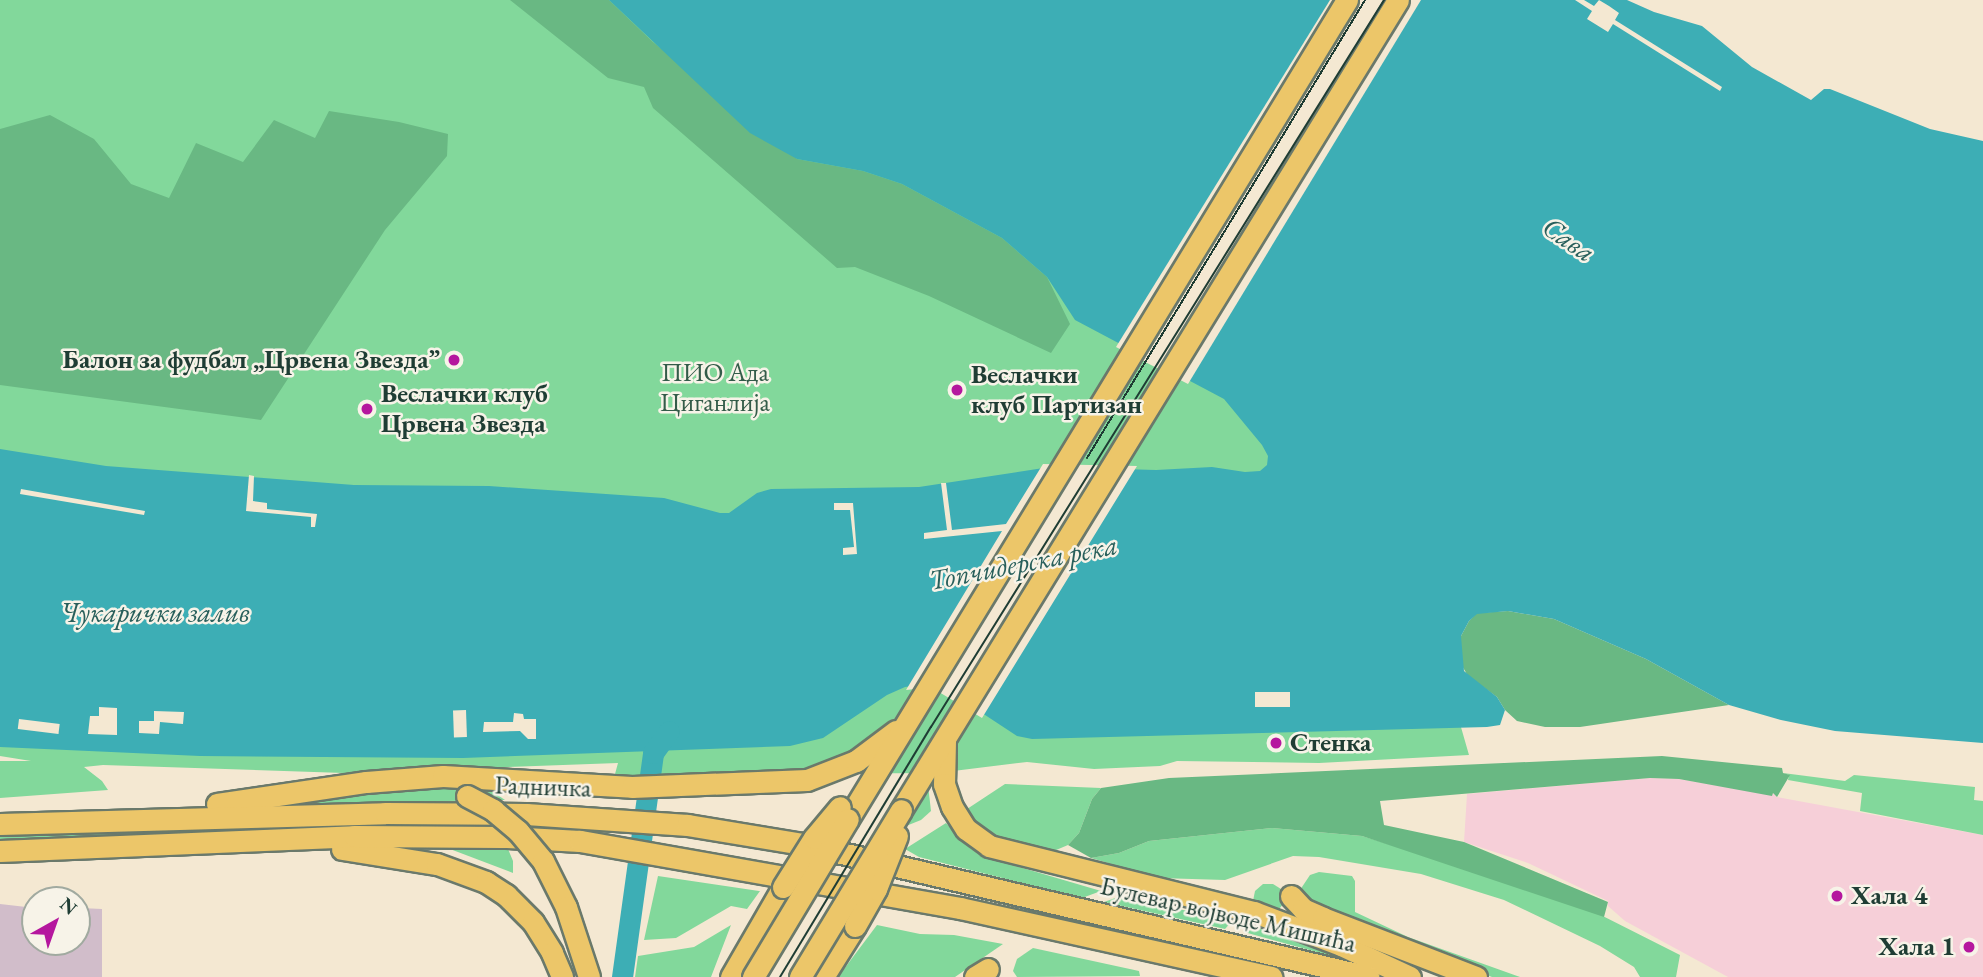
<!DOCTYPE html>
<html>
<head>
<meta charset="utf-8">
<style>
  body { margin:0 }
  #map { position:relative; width:1983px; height:977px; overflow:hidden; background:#f4e8d2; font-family:"EB Garamond",serif }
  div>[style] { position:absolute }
  .built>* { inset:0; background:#f6cfd8 }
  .industrial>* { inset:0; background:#d1bdca }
  .green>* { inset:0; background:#82d89b }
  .forest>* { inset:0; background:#69b883 }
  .water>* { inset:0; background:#3daeb5 }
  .pier>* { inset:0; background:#f4e8d2; transform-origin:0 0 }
  .river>* { height:21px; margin:-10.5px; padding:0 10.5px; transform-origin:10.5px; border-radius:10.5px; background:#3daeb5 }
  .roads { filter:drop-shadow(2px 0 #6a796b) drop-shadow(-2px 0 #6a796b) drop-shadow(0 2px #6a796b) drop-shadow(0 -2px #6a796b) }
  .major>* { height:21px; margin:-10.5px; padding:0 10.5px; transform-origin:10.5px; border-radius:10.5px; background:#ecc669 }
  .tram>* { height:2px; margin:-1px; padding:0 1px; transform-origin:1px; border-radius:1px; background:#1f3d34 }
  .bridges { filter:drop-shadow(2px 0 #6a796b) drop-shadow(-2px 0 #6a796b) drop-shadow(0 2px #6a796b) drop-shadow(0 -2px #6a796b) }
  .major-bridge>* { height:21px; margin:-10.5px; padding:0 10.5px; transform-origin:10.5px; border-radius:10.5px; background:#ecc669 }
  .dots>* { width:19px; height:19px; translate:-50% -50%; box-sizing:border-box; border:4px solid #f7f3e8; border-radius:50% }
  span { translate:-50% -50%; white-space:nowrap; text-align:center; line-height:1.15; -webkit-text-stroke:5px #f7f3e8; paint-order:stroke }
  .poi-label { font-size:26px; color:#1f3d34; font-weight:700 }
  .right { translate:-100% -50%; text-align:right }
  .left { translate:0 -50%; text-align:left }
  .park-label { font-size:26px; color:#335c49 }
  .street-label { font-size:26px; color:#1f3d34 }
  .water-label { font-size:28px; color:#285f5b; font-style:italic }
  .north { position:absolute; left:21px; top:886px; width:70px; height:70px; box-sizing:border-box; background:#f7f3e8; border:2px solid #a1aaa0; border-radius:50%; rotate:40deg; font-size:19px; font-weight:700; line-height:28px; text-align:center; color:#1f3d34 }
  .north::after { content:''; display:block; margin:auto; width:24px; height:32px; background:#b5179e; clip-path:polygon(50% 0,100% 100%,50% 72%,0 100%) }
</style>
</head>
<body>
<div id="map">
  <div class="built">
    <i style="clip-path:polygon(1650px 778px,1679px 779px,1772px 795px,1773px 793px,1777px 797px,1983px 835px,1983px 977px,1728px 977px,1625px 921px,1608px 906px,1608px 901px,1528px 863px,1464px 842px,1467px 794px)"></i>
  </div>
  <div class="industrial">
    <i style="clip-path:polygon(0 904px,35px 908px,35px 942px,77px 942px,81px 908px,102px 909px,102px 977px,0 977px)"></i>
  </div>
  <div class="green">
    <i style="clip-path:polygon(0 0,856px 0,1376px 431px,1469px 755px,1319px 763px,1177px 761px,1160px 766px,1094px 769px,1027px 762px,937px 773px,768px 774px,612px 785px,618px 763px,344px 773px,103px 765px,84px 767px,102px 781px,108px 790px,0 798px,0 761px,31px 761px,0 756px)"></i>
    <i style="clip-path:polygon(1783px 773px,1845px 781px,1854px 775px,1975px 787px,1974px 800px,1983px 801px,1983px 835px,1860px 811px,1862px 793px,1788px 780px,1789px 775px)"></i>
    <i style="clip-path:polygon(1005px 784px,1101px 788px,1092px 799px,1079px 833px,1068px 845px,1049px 853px,990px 835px,975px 825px,964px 811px)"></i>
    <i style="clip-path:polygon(928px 785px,931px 811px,921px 820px,906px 826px)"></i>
    <i style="clip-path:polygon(484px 786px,505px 800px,278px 804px,358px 790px)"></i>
    <i style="clip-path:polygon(418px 819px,417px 826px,0 841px,0 831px)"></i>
    <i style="clip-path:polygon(946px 823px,971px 849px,1002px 862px,1101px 891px,1082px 898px,919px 857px,905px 849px)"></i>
    <i style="clip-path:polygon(1272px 828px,1362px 836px,1573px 901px,1680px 955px,1676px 977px,1640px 977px,1634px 967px,1600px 946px,1504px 900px,1421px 874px,1319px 857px,1293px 856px,1225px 880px,1159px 878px,1091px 858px,1119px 853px,1149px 841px)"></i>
    <i style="clip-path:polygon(450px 849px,508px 849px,513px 861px,513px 873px)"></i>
    <i style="clip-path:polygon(1319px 872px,1352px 876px,1355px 881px,1355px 912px,1408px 937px,1520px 977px,1492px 977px,1306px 902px,1301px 894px,1302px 887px,1310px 875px)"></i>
    <i style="clip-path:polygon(658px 876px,759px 891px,760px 891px,747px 909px,731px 906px,676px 938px,644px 940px)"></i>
    <i style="clip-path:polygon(1263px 884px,1273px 884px,1281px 889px,1283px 904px,1277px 912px,1253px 901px,1255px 891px)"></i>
    <i style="clip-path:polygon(1121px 896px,1232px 921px,1225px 929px,1104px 902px)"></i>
    <i style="clip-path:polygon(731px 925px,711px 977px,635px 977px,638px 956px,694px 947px)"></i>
    <i style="clip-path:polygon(877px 925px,920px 934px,954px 935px,1003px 944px,955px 977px,838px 977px)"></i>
    <i style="clip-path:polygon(1258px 928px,1379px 969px,1244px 932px)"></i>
    <i style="clip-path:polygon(1033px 948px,1139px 971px,1140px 976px,1017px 977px,1013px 971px,1017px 959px)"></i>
  </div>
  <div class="forest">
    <i style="clip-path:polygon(510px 0,609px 0,653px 42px,797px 159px,863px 171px,902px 184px,1002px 238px,1047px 277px,1070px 324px,1051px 353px,929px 296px,855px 267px,837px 268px,653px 108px,644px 87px,608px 78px)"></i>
    <i style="clip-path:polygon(329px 111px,399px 122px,448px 134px,447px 156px,385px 230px,261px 420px,0 385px,0 129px,50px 115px,94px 139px,131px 184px,169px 198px,196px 143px,243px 162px,274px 120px,315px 138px)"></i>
    <i style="clip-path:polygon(1508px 611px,1554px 619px,1646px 659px,1729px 705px,1580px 727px,1545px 727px,1517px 721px,1505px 710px,1497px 697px,1468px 676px,1461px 664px,1461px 636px,1469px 621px,1477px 613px)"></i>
    <i style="clip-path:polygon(1662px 756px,1782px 768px,1783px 773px,1790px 775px,1777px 797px,1773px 793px,1772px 796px,1679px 779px,1650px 778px,1380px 801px,1384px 825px,1464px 842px,1608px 902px,1604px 917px,1362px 836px,1272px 828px,1149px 841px,1119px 853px,1091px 858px,1068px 845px,1079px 833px,1092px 799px,1101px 788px,1169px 778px)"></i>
  </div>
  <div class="water">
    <i style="clip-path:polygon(609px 0,1627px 0,1654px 12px,1702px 26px,1752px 67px,1811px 100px,1824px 89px,1830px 89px,1930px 129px,1983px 141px,1983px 743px,1835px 731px,1781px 720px,1729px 705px,1646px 659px,1554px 619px,1508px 611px,1477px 614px,1469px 621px,1461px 636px,1464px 671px,1497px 697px,1505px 710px,1500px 725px,1487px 727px,1032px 739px,1017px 736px,979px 711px,925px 684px,905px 687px,887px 695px,823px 738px,790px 746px,463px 758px,200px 756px,0 747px,0 449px,106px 466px,354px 485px,489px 486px,664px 498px,720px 513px,729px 513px,757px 493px,771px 489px,919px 487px,1050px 467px,1156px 470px,1212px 467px,1245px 472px,1260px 471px,1267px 465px,1268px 456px,1262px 445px,1224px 399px,1075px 320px,1047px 277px,1002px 238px,902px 184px,863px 171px,797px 159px,750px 133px)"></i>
  </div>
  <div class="pier">
    <i style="clip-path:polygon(1330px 0,1421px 0,1188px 384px,1116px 347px)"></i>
    <i style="clip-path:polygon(1575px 0,1584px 0,1594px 6px,1599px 0,1609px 6px,1619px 13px,1615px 20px,1722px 87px,1720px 91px,1613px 24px,1608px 32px,1587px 19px,1592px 11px)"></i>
    <i style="clip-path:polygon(1043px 464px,1137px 466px,982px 718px,939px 692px,925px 688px,906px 690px,1002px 531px,924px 539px,924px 533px,947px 530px,941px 483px,946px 483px,952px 530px,1006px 524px)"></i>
    <i style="clip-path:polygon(249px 475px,254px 476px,253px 501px,267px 503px,267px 509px,317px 514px,315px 527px,311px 527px,311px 517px,246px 511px)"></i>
    <i style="clip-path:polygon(21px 489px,145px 511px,144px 515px,20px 494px)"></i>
    <i style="clip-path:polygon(834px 503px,853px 503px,857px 554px,843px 555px,843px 548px,854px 547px,850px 510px,834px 510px)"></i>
    <i style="left:1290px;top:692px;width:15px;height:35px;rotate:90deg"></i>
    <i style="clip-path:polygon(99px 707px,117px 708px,117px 735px,88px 734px,90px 716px,99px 716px)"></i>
    <i style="left:466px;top:710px;width:27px;height:13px;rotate:88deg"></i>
    <i style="clip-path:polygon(154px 711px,184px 712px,183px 724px,160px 722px,159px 734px,139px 733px,139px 721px,154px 721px)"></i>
    <i style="clip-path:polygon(514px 713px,523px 714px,524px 719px,536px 719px,536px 739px,528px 739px,520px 731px,483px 732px,484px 722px,513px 722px)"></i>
    <i style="left:19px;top:719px;width:41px;height:10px;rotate:7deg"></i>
  </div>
  <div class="river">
    <i style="left:622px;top:977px;width:226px;rotate:-82.1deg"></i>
    <i style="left:653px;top:753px;width:27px;rotate:-54deg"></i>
  </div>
  <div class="roads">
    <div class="major">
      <i style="left:945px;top:741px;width:43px;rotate:91.3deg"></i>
      <i style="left:944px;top:784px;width:24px;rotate:71deg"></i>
      <i style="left:952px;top:807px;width:26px;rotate:58deg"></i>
      <i style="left:966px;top:829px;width:29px;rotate:36deg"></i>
      <i style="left:989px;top:846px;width:273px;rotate:14deg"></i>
      <i style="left:1254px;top:912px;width:93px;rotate:20.8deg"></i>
      <i style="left:1341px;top:945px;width:76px;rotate:24.9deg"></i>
      <i style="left:217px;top:804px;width:151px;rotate:-8.4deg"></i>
      <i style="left:366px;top:782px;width:77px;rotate:-4.5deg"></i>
      <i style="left:443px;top:776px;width:189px;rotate:3.3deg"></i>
      <i style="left:632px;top:787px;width:175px;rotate:-2.3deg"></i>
      <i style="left:807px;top:780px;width:53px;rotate:-21.2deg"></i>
      <i style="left:856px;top:761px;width:50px;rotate:-36.9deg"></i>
      <i style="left:901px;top:810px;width:950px;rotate:-58.47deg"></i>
      <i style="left:848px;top:819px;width:959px;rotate:-58.65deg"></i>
      <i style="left:0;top:824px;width:385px;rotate:-1.6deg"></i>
      <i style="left:385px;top:813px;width:141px;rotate:0.4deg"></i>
      <i style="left:526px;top:814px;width:162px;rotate:3.9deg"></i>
      <i style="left:688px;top:825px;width:117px;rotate:9.4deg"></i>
      <i style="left:803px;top:844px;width:581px;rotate:13.22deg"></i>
      <i style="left:342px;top:849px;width:96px;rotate:9deg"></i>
      <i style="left:437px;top:864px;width:52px;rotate:20.2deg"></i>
      <i style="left:486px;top:882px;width:24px;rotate:33deg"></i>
      <i style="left:506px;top:895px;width:38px;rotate:45deg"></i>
      <i style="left:533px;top:922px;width:36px;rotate:58deg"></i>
      <i style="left:552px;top:953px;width:26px;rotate:67deg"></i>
      <i style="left:0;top:851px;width:354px;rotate:-2.4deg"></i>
      <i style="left:354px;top:836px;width:153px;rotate:0.4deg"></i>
      <i style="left:507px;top:837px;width:73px;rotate:3.1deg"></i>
      <i style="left:580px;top:841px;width:386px;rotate:10deg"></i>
      <i style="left:960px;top:908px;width:319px;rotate:12.5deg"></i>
      <i style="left:1291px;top:896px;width:18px;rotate:47deg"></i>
      <i style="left:1303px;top:909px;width:22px;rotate:24deg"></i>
      <i style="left:1323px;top:918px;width:164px;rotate:21.1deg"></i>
      <i style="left:731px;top:977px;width:104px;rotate:-60deg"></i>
      <i style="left:823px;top:977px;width:60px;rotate:-57.9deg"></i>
      <i style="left:975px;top:977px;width:15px;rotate:-32deg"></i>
    </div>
  </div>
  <div class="tram">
    <i style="left:1087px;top:458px;width:536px;rotate:-58.74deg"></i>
    <i style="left:780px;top:977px;width:292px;rotate:-58.9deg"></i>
    <i style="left:931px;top:727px;width:857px;rotate:-58.07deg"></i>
  </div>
  <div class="bridges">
    <div class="major-bridge">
      <i style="left:467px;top:796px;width:30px;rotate:28deg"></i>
      <i style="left:493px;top:810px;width:33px;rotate:40deg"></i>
      <i style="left:518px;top:831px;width:39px;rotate:50deg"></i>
      <i style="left:543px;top:861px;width:51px;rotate:63.4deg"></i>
      <i style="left:566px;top:907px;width:74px;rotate:71.8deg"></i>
      <i style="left:783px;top:887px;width:58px;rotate:-57.7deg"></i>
      <i style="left:814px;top:838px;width:40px;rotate:-50deg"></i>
      <i style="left:855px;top:926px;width:43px;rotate:-60.4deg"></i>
      <i style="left:876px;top:889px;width:57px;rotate:-68.4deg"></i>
      <i style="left:753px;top:977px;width:184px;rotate:-59deg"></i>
      <i style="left:800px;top:977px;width:195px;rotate:-58.8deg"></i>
    </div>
  </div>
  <div class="dots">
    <i style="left:454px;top:360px;background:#b5179e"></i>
    <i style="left:957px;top:390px;background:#b5179e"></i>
    <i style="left:367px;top:409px;background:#b5179e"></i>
    <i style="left:1276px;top:743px;background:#b5179e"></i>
    <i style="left:1837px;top:896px;background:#b5179e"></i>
    <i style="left:1969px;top:947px;background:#b5179e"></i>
  </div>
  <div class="poi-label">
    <span class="right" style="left:440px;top:360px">Балон за фудбал „Црвена Звезда”</span>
    <span class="left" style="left:971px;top:390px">Веслачки<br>клуб Партизан</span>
    <span class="left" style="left:381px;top:409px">Веслачки клуб<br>Црвена Звезда</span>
    <span class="left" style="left:1290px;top:743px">Стенка</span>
    <span class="left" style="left:1851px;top:896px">Хала 4</span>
    <span class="right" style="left:1955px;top:947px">Хала 1</span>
  </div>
  <div class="park-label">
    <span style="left:715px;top:388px">ПИО Ада<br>Циганлија</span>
  </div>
  <div class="street-label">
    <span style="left:543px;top:787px;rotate:2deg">Радничка</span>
    <span style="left:1228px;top:915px;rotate:13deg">Булевар војводе Мишића</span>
  </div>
  <div class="water-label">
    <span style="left:1569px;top:239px;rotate:34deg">Сава</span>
    <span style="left:1023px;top:562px;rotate:-11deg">Топчидерска река</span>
    <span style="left:155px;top:612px">Чукарички залив</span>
  </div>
  <div class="north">N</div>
</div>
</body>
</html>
